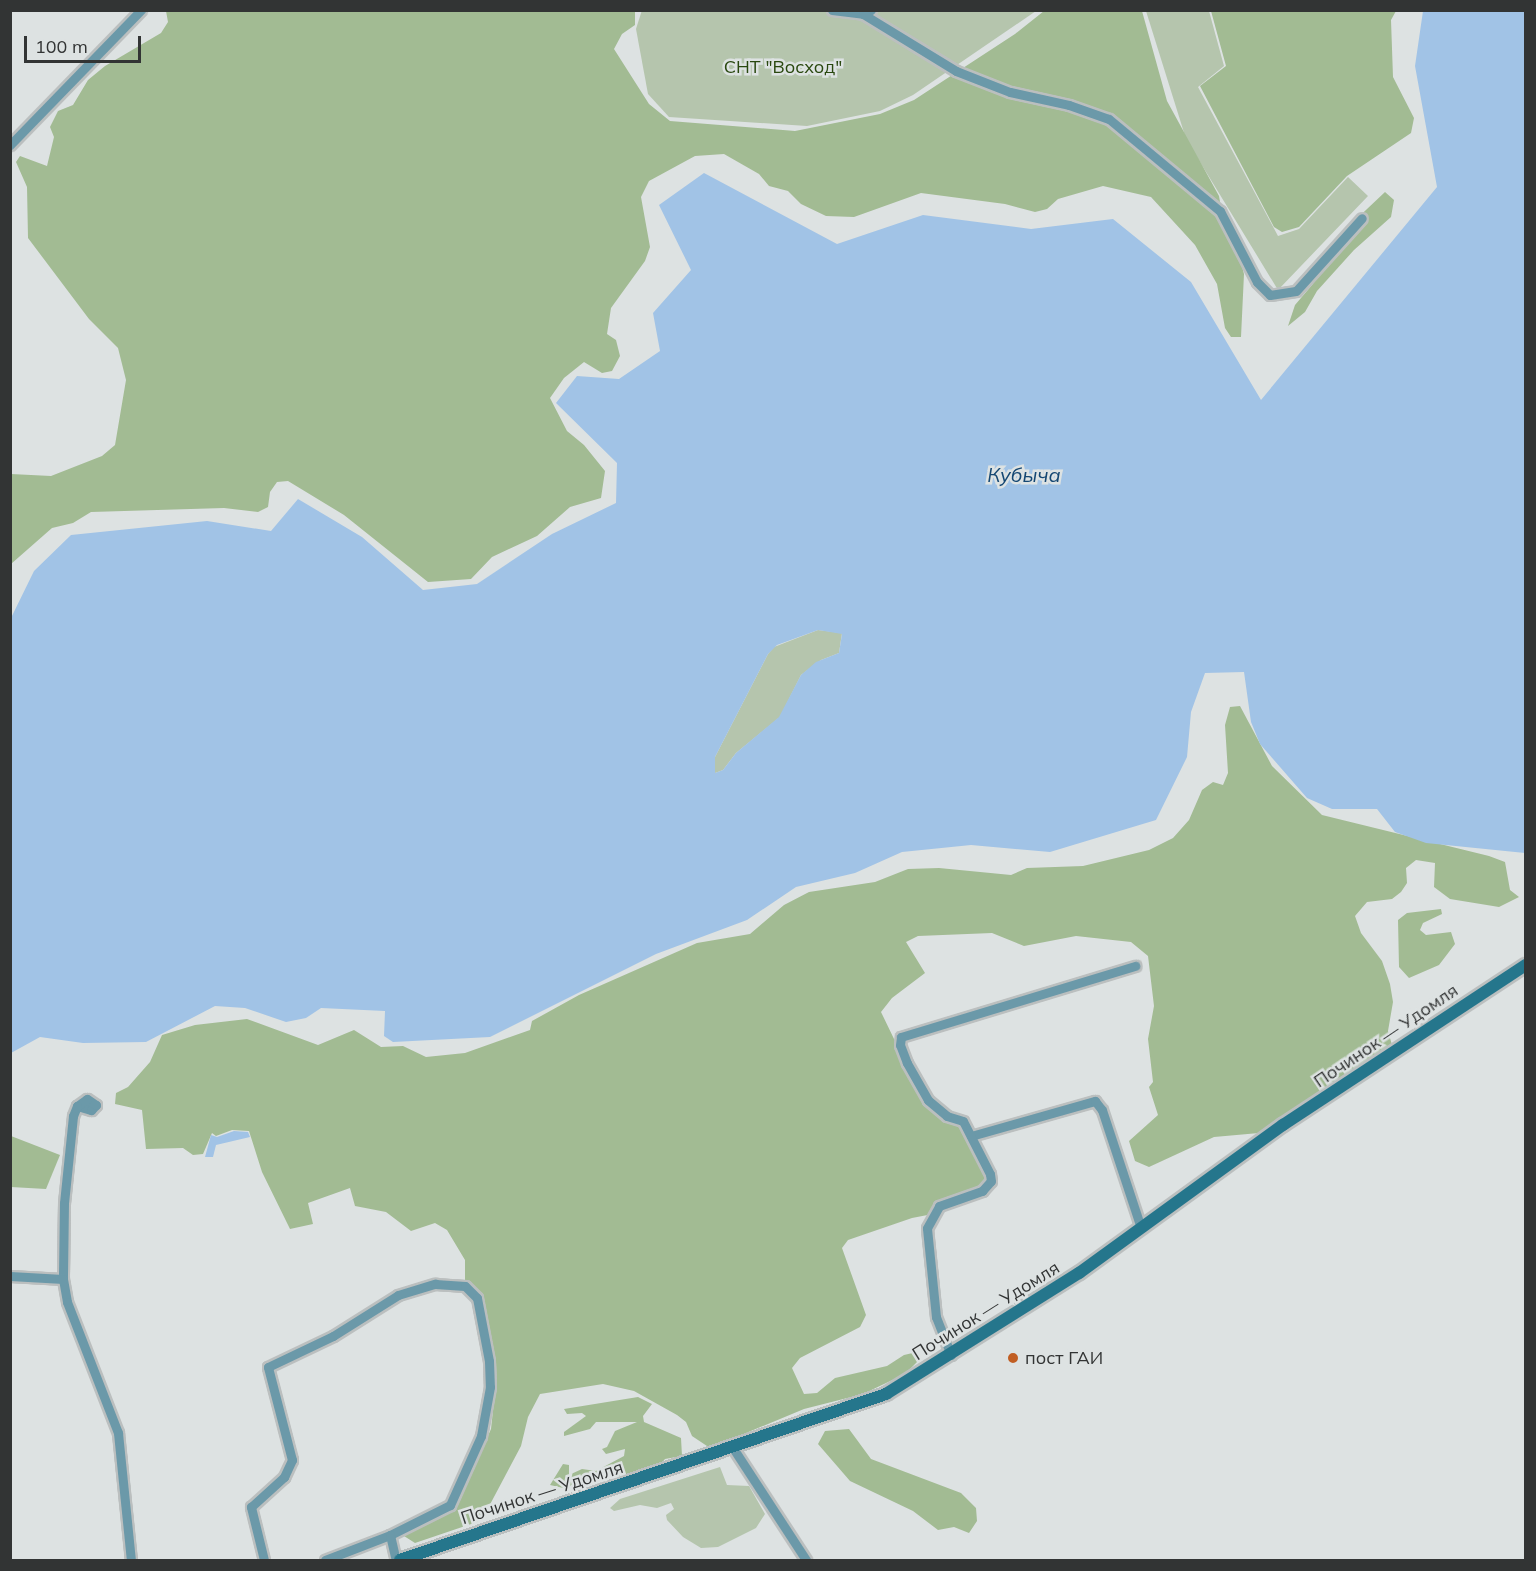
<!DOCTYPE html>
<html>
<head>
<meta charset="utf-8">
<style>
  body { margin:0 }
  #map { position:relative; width:1536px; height:1571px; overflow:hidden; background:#dde2e2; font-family:Mulish,sans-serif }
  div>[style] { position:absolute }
  .green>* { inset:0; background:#b5c5ad }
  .forest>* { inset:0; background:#a2bb93 }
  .water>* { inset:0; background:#a1c3e6 }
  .roads { filter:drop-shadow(2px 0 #bbbfbf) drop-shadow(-2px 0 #bbbfbf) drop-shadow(0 2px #bbbfbf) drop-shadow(0 -2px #bbbfbf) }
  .street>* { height:9px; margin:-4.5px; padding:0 4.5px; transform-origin:4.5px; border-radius:4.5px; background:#6b99a9 }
  .secondary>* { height:12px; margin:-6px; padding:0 6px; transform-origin:6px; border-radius:6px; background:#25768c }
  .dots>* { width:16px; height:16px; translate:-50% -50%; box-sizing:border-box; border:3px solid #dde2e2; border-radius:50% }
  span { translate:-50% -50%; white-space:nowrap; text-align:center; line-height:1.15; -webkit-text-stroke:5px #dde2e2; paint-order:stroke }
  .park-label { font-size:18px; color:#29480f }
  .street-label { font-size:18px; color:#323434 }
  .poi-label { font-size:18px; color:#323434 }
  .left { translate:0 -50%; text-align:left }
  .water-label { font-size:20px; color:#144773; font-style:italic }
  .frame { position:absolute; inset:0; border:12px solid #323434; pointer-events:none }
  .scale { position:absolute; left:24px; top:36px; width:117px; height:27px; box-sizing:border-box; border:3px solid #323434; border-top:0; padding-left:8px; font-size:18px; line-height:21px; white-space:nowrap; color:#323434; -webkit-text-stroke:4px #dde2e2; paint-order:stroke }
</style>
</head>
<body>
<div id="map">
  <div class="green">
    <i style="clip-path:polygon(642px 10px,1036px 11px,913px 95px,880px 111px,807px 126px,669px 117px,648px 94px,636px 29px)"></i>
    <i style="clip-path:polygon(1146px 11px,1209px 11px,1224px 66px,1198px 87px,1278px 236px,1299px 229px,1348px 177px,1368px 196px,1278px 290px,1186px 139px)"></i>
    <i style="clip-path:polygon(818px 630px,842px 633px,839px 653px,821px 660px,801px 675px,780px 717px,736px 753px,723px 770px,715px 773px,715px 757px,768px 654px,774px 647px)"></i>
    <i style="clip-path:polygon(720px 1467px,727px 1485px,749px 1486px,765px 1514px,756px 1528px,718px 1547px,701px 1548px,683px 1537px,667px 1520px,666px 1515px,674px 1509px,671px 1503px,657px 1508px,640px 1505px,614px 1511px,610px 1508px,620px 1499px)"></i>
  </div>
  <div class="forest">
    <i style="clip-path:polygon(166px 11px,635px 11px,635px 25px,622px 34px,614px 49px,649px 104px,670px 121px,795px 131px,880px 114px,914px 100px,1015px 34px,1044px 11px,1142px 11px,1167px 101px,1219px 196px,1225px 231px,1238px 251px,1244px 274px,1241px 337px,1231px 337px,1225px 328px,1217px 284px,1195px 245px,1151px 197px,1103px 186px,1058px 199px,1047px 209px,1035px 212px,1005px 204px,921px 193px,854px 217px,826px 216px,801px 204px,788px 191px,769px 186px,759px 174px,724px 154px,695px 156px,649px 181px,641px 197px,650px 247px,645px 261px,611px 308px,607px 334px,616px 340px,620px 356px,612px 371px,602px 373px,584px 362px,564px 378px,550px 398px,567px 431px,584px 445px,605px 471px,601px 498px,570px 507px,537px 536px,492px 557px,471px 579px,428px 582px,344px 515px,288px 481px,277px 482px,270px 492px,268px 507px,258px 512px,224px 508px,91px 512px,73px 523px,52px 528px,11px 564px,11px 474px,51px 476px,102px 456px,115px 445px,126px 380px,118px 348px,89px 319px,28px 238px,27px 187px,16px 162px,20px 156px,47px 166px,54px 137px,50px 127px,58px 111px,73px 105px,88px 80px,105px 66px,161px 33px,168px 22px)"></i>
    <i style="clip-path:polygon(1211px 11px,1396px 11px,1391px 20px,1393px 77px,1414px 118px,1411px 133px,1347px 176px,1299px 227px,1282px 232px,1274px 227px,1200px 86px,1226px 66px)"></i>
    <i style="clip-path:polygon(1385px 192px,1394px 200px,1391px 217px,1354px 250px,1317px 291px,1305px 312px,1288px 326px,1295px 305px,1312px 285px,1348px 227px)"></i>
    <i style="clip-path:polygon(1240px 706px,1272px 766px,1322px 815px,1489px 856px,1505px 862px,1510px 890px,1519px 897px,1499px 907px,1450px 899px,1434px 887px,1435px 863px,1416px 860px,1406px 868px,1407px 883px,1401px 892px,1392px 899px,1367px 902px,1355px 916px,1361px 933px,1382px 961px,1390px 984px,1393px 1002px,1388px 1031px,1392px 1045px,1259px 1133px,1214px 1137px,1149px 1167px,1135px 1161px,1129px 1141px,1158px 1115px,1149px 1087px,1153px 1082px,1148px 1039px,1154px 1006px,1148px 956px,1131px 942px,1076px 936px,1024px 946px,992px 933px,918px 936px,906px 942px,925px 973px,892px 998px,881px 1012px,924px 1101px,937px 1115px,965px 1125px,988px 1174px,988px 1184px,943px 1212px,912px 1218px,848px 1240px,842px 1248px,866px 1315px,860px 1327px,800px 1358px,792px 1368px,804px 1394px,817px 1393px,835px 1378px,887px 1366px,904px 1355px,917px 1352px,920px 1359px,905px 1374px,863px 1394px,804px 1409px,710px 1448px,692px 1436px,686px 1422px,677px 1415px,634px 1391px,603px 1384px,540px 1394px,528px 1417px,521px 1446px,486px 1512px,477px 1522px,415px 1543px,404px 1536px,455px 1509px,491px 1429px,494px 1401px,487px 1318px,480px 1294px,465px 1282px,465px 1260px,447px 1230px,435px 1223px,411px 1231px,386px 1212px,355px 1206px,350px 1188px,308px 1203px,313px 1224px,290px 1229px,262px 1172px,249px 1131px,232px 1130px,216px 1136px,212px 1133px,203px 1154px,193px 1155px,183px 1148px,146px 1149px,142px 1110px,115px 1104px,116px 1093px,128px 1087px,150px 1062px,162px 1035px,195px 1025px,247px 1019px,318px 1045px,354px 1030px,381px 1047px,403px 1046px,426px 1057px,465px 1053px,530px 1030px,532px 1021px,579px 995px,697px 943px,750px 934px,784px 905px,809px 892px,875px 882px,908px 869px,939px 868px,1011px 875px,1027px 868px,1083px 866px,1149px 850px,1173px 838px,1189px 820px,1202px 790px,1213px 782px,1223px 785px,1228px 773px,1225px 725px,1230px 707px)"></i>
    <i style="clip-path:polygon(1441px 909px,1442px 914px,1423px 923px,1420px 930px,1426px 935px,1451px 932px,1455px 944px,1439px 965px,1409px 978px,1399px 967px,1398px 920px,1407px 913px)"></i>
    <i style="clip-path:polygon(11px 1136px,60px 1155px,46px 1189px,11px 1187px)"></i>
    <i style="clip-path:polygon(638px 1397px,652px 1404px,643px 1416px,644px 1422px,681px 1438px,682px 1456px,665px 1459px,660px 1465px,623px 1479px,613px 1471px,575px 1481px,568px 1489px,550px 1485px,563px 1464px,569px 1465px,569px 1475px,582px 1469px,596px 1471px,624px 1456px,625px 1449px,606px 1454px,602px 1449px,607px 1447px,615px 1431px,637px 1422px,596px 1422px,590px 1429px,564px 1436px,564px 1432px,586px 1416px,582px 1413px,567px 1414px,564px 1409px)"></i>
    <i style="clip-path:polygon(849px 1429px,871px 1459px,961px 1493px,976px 1508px,977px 1521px,969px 1533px,954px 1527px,938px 1530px,913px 1511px,850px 1481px,818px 1444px,825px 1431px)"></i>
  </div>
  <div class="water">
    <i style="clip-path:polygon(evenodd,1423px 11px,1525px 11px,1525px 853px,1426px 843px,1395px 832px,1377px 809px,1332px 809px,1307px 798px,1260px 744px,1251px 722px,1244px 672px,1205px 673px,1191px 712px,1187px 757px,1156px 820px,1050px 852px,971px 845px,902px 852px,855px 873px,796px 887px,747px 920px,656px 954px,490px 1037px,393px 1042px,384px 1036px,385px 1011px,321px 1008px,306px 1018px,286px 1022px,245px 1008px,215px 1006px,146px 1042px,83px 1043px,40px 1037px,11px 1053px,11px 618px,34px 571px,71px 535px,207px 521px,271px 531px,298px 499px,362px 537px,423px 590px,477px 584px,552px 534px,616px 503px,617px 463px,556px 403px,577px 376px,619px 379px,660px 351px,653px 313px,691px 270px,659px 205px,704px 173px,837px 244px,923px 215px,1031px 229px,1113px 219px,1191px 282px,1261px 400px,1437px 187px,1415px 66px,1423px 11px,818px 630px,842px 634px,839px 653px,816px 662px,801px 675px,779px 717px,736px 753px,723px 770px,715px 773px,715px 757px,768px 654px,777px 645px,818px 630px)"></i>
    <i style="clip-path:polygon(234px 1131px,248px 1132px,250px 1137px,216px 1145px,213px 1157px,205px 1157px,211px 1135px,217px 1137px)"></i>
  </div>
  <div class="roads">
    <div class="street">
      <i style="left:832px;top:10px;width:31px;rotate:7deg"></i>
      <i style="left:863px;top:14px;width:9px;rotate:-27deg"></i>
      <i style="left:863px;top:14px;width:109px;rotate:31.5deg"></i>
      <i style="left:956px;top:71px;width:58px;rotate:21.3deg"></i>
      <i style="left:1010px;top:92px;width:60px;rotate:12.4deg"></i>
      <i style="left:1069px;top:105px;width:42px;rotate:19.3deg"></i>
      <i style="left:1109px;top:119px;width:144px;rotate:39.7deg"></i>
      <i style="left:1220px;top:211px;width:80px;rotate:62.5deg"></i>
      <i style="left:1257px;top:282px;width:18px;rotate:45deg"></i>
      <i style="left:1270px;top:295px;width:26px;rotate:-9deg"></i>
      <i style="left:1296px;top:291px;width:98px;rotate:-47.9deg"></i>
      <i style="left:10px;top:145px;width:188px;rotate:-45.9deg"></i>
      <i style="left:77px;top:1106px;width:15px;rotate:16deg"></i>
      <i style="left:91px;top:1110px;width:7px;rotate:-45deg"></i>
      <i style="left:96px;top:1105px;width:11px;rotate:-146deg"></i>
      <i style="left:87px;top:1099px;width:12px;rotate:145deg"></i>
      <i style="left:77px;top:1106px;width:11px;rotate:112deg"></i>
      <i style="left:73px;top:1116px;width:87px;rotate:95.9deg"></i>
      <i style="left:64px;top:1203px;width:76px;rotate:90.8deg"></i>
      <i style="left:63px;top:1279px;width:23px;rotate:80deg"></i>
      <i style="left:67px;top:1302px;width:141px;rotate:68.7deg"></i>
      <i style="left:118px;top:1433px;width:128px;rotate:84.2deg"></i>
      <i style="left:971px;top:1136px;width:129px;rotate:-15.8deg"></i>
      <i style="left:1095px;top:1101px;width:11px;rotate:52deg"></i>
      <i style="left:1102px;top:1110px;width:124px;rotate:71.7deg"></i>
      <i style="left:10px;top:1276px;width:53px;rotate:3.2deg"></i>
      <i style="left:951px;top:1355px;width:41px;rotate:-111.5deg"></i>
      <i style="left:936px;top:1317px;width:89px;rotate:-95.8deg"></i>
      <i style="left:927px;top:1228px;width:25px;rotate:-61deg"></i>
      <i style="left:939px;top:1206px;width:46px;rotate:-19.2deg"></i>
      <i style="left:982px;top:1191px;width:13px;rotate:-48deg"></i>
      <i style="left:991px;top:1181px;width:7px;rotate:-98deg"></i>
      <i style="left:990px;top:1174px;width:59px;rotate:-117deg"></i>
      <i style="left:963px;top:1121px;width:17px;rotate:-163deg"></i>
      <i style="left:947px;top:1116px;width:25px;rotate:-140deg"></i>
      <i style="left:928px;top:1100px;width:43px;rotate:-119.6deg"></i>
      <i style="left:907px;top:1063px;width:19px;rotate:-111deg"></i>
      <i style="left:900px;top:1045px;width:8px;rotate:-83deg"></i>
      <i style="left:901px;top:1037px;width:245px;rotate:-16.9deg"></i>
      <i style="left:733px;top:1448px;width:134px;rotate:56.9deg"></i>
      <i style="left:264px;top:1560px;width:55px;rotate:-103.8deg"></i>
      <i style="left:251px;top:1507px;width:45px;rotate:-42.3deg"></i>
      <i style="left:284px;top:1477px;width:19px;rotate:-65deg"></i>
      <i style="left:292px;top:1460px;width:96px;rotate:-104.5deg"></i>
      <i style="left:268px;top:1367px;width:72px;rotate:-25.5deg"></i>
      <i style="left:333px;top:1336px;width:77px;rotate:-32.2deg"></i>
      <i style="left:398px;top:1295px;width:39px;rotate:-17deg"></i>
      <i style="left:435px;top:1284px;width:30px;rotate:4deg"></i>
      <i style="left:465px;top:1286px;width:17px;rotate:45deg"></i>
      <i style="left:477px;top:1298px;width:64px;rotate:79.2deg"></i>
      <i style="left:489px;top:1361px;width:26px;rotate:88deg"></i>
      <i style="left:490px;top:1387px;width:50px;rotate:100.4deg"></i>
      <i style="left:481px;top:1436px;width:76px;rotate:114.2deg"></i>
      <i style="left:450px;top:1505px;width:67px;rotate:153.4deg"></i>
      <i style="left:325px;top:1560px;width:70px;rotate:-21deg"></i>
      <i style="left:390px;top:1535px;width:26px;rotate:77deg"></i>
    </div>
    <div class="secondary">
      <i style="left:400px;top:1560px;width:514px;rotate:-18.86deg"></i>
      <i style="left:886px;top:1394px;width:228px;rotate:-32.1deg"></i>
      <i style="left:1079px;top:1273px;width:252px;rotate:-36deg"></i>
      <i style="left:1283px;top:1125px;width:291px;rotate:-33.4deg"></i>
    </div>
  </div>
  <div class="dots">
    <i style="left:1013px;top:1358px;background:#c15e23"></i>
  </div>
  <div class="park-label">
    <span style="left:783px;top:67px">СНТ "Восход"</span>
  </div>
  <div class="street-label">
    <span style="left:1386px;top:1036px;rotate:-34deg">Починок — Удомля</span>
    <span style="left:986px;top:1311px;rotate:-32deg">Починок — Удомля</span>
    <span style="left:542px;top:1493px;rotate:-18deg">Починок — Удомля</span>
  </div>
  <div class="poi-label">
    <span class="left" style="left:1025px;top:1358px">пост ГАИ</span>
  </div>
  <div class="water-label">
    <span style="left:1024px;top:474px">Кубыча</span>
  </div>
  <div class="frame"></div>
  <div class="scale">100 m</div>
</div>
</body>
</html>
